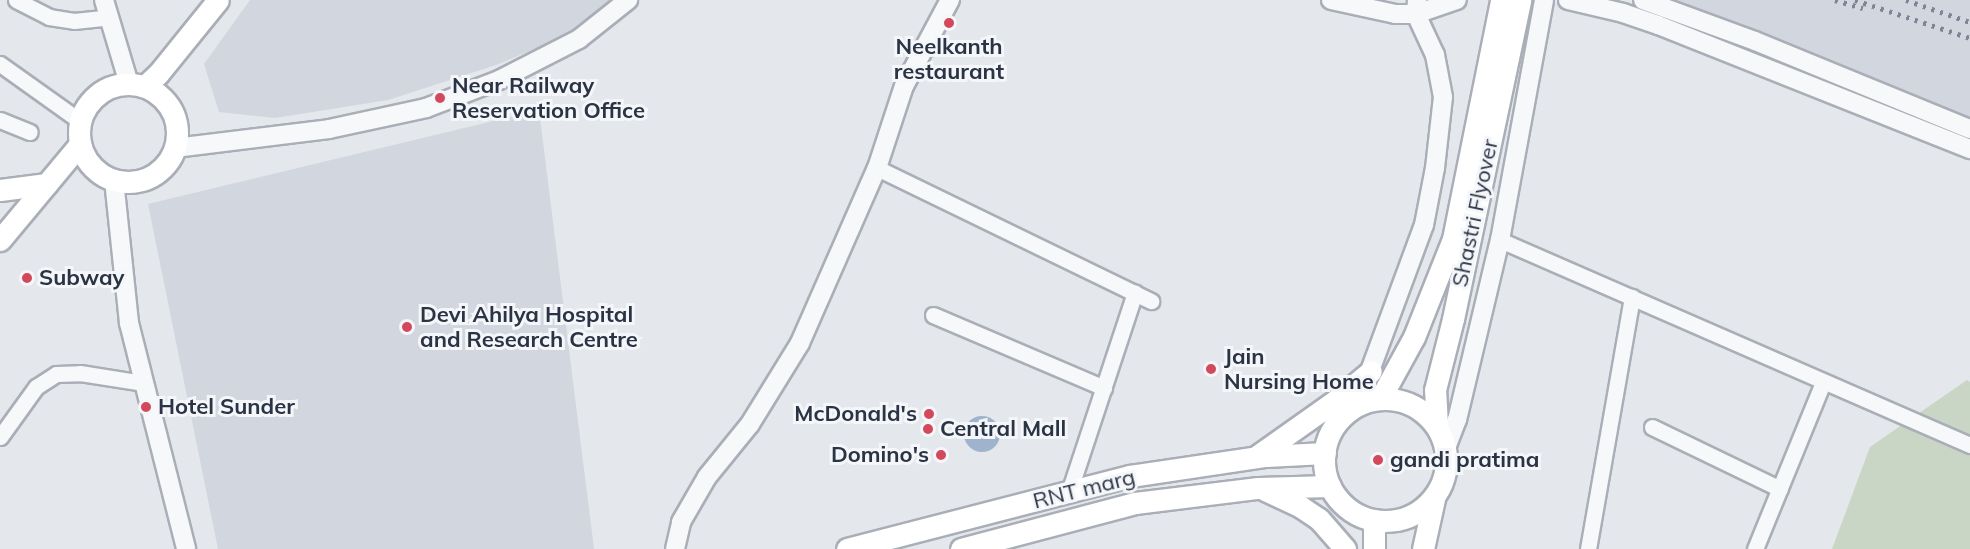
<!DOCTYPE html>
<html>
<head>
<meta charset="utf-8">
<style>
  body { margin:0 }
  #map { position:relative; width:1970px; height:549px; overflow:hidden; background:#e4e7ec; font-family:Mulish,sans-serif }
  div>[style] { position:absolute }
  .built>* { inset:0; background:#d2d6de }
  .green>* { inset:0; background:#c9d6c5 }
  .water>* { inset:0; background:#9fb4cc }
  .round { border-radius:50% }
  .roads { filter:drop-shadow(2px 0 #a9aeb7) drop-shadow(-2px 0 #a9aeb7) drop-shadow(0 2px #a9aeb7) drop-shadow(0 -2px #a9aeb7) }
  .minor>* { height:15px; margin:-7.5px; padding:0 7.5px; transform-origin:7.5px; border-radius:7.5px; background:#f7f8fa }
  .tertiary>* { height:18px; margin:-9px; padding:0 9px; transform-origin:9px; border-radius:9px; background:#f7f8fa }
  .secondary>* { height:21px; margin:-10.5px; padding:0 10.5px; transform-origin:10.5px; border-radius:10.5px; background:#fff }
  .secondary>.ring { margin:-10.5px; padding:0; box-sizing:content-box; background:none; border:21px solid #fff; border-radius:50% }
  .rail>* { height:4.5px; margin-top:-2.25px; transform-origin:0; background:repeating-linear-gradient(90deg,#7d8696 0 3px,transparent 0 9px) }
  .dots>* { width:16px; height:16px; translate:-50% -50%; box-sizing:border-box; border:3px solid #f4f6f9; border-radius:50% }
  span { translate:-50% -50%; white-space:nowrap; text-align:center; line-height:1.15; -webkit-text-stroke:6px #f4f6f9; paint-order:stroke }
  .poi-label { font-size:22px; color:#2b3445; font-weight:700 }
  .left { translate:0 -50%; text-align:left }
  .right { translate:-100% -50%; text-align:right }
  .street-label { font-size:22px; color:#2b3445 }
</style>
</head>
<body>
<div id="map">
  <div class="built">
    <i style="clip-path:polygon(250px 0,613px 0,576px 32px,496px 65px,388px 100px,275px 118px,219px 112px,204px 64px)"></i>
    <i style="clip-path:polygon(1676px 0,1970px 0,1970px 120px)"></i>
    <i style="clip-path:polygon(539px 110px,594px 549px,218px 549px,148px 204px)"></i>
  </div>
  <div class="green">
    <i style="clip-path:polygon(1967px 380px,1970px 382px,1970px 549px,1832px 549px,1870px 447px)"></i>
  </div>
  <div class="water">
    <i class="round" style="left:964px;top:416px;width:36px;height:36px"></i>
  </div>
  <div class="roads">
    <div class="minor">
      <i style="left:16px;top:0;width:37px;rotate:27deg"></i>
      <i style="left:49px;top:17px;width:25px;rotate:9deg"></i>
      <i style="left:74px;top:21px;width:36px;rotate:-6deg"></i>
      <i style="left:0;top:64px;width:98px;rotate:35.5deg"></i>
      <i style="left:0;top:120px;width:32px;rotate:22deg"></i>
      <i style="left:877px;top:168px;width:305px;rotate:25.9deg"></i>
      <i style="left:1500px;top:240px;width:513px;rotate:23.57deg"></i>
      <i style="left:933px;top:315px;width:186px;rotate:23.1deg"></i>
      <i style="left:1652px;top:427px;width:142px;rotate:25.8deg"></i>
      <i style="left:0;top:437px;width:62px;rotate:-54.2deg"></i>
      <i style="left:36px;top:387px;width:24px;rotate:-33deg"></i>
      <i style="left:56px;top:374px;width:24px;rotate:-2deg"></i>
      <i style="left:80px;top:373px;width:65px;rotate:8.9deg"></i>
      <i style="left:1069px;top:492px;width:210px;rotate:-71.7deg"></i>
      <i style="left:1588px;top:549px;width:256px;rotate:-80.1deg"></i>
      <i style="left:1755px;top:549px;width:180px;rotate:-67.8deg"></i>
    </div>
    <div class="tertiary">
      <i style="left:104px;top:0;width:88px;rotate:73.4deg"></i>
      <i style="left:1331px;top:0;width:66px;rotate:12.3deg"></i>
      <i style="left:1395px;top:14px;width:21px"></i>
      <i style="left:1416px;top:14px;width:43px;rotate:-18.9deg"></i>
      <i style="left:1568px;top:0;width:57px;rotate:13.3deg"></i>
      <i style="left:1623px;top:13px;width:37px;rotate:19deg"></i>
      <i style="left:1658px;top:25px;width:336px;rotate:21.7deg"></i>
      <i style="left:1643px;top:0;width:119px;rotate:20.1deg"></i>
      <i style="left:1755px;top:41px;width:232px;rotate:22.3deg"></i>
      <i style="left:175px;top:148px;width:155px;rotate:-7deg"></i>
      <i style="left:329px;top:129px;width:99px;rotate:-12.2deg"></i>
      <i style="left:426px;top:108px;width:78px;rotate:-21deg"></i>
      <i style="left:499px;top:80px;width:90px;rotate:-27.1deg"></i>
      <i style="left:579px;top:39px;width:63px;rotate:-38.5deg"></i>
      <i style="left:114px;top:180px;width:144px;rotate:84deg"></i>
      <i style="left:129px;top:323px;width:233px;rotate:75.8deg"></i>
      <i style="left:1357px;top:406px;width:193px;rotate:-69.7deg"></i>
      <i style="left:1424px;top:225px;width:58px;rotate:-79.1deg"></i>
      <i style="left:1435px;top:168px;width:71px;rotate:-83.6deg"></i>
      <i style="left:1443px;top:97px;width:43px;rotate:-100.8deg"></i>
      <i style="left:1435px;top:55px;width:45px;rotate:-114.9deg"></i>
      <i style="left:1416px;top:14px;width:14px;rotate:-86deg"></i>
      <i style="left:1446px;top:448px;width:30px;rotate:-69deg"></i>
      <i style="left:1457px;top:420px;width:185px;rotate:-76.6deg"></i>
      <i style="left:1500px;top:240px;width:244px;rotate:-79.6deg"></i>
      <i style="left:675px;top:549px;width:28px;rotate:-77deg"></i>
      <i style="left:681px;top:522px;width:52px;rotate:-60deg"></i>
      <i style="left:707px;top:477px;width:68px;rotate:-50.9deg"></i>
      <i style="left:750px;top:424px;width:95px;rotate:-58.3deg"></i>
      <i style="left:800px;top:343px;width:191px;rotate:-66.3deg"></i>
      <i style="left:877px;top:168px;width:86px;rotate:-71.8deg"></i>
      <i style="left:904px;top:86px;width:98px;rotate:-61.9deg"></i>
    </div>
    <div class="secondary">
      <i class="ring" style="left:79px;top:84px;width:77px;height:77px"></i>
      <i style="left:145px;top:86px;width:18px;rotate:-43deg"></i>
      <i style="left:158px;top:74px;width:95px;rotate:-51deg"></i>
      <i style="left:0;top:190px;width:47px;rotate:-7.3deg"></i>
      <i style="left:0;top:240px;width:125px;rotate:-50.2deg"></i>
      <i class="ring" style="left:1324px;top:399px;width:101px;height:101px"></i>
      <i style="left:1380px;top:399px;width:71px;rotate:-61.3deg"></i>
      <i style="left:1414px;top:337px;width:105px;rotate:-68.3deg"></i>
      <i style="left:1453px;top:239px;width:244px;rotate:-78.6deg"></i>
      <i style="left:1437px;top:426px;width:36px;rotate:-93deg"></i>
      <i style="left:1435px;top:390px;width:73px;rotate:-75.8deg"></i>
      <i style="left:1453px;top:319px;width:326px;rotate:-78.1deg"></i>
      <i style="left:1257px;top:456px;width:97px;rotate:-35.3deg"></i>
      <i style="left:1336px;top:400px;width:45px;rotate:-39.6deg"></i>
      <i style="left:1265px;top:490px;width:40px;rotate:25deg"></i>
      <i style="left:1301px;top:507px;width:22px;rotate:34deg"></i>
      <i style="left:1319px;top:519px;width:40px;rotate:49deg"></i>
      <i style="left:847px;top:549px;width:292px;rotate:-14.5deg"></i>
      <i style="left:1130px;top:476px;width:137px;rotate:-8.4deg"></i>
      <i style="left:1266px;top:456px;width:59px;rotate:-2.9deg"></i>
      <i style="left:961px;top:549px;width:180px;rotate:-14.8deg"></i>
      <i style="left:1135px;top:503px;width:124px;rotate:-7deg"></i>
      <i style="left:1258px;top:488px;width:72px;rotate:-1.6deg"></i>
      <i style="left:1374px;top:549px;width:29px;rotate:-90deg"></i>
      <i style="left:1423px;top:549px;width:51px;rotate:-77.6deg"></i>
    </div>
  </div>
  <div class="rail">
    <i style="left:1835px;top:0;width:29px;rotate:16deg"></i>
    <i style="left:1855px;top:0;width:121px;rotate:18.3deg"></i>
    <i style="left:1906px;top:0;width:68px;rotate:19deg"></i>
  </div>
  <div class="dots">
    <i style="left:949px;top:23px;background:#d1495b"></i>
    <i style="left:440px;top:98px;background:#d1495b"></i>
    <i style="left:27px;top:278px;background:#d1495b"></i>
    <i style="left:407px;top:327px;background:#d1495b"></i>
    <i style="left:1211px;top:369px;background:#d1495b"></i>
    <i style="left:146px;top:407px;background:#d1495b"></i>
    <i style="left:929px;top:414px;background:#d1495b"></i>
    <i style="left:928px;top:429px;background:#d1495b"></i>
    <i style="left:941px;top:455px;background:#d1495b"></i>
    <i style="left:1378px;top:460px;background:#d1495b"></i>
  </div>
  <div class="poi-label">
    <span style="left:949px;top:59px">Neelkanth<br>restaurant</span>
    <span class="left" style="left:452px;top:98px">Near Railway<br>Reservation Office</span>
    <span class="left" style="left:39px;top:278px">Subway</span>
    <span class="left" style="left:420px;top:327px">Devi Ahilya Hospital<br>and Research Centre</span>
    <span class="left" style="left:1224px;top:369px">Jain<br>Nursing Home</span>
    <span class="left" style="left:158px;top:407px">Hotel Sunder</span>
    <span class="right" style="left:917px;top:414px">McDonald's</span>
    <span class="left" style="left:940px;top:429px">Central Mall</span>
    <span class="right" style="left:929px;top:455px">Domino's</span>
    <span class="left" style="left:1390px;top:460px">gandi pratima</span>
  </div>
  <div class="street-label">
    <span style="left:1475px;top:213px;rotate:-78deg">Shastri Flyover</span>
    <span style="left:1084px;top:489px;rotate:-14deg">RNT marg</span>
  </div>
</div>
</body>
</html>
